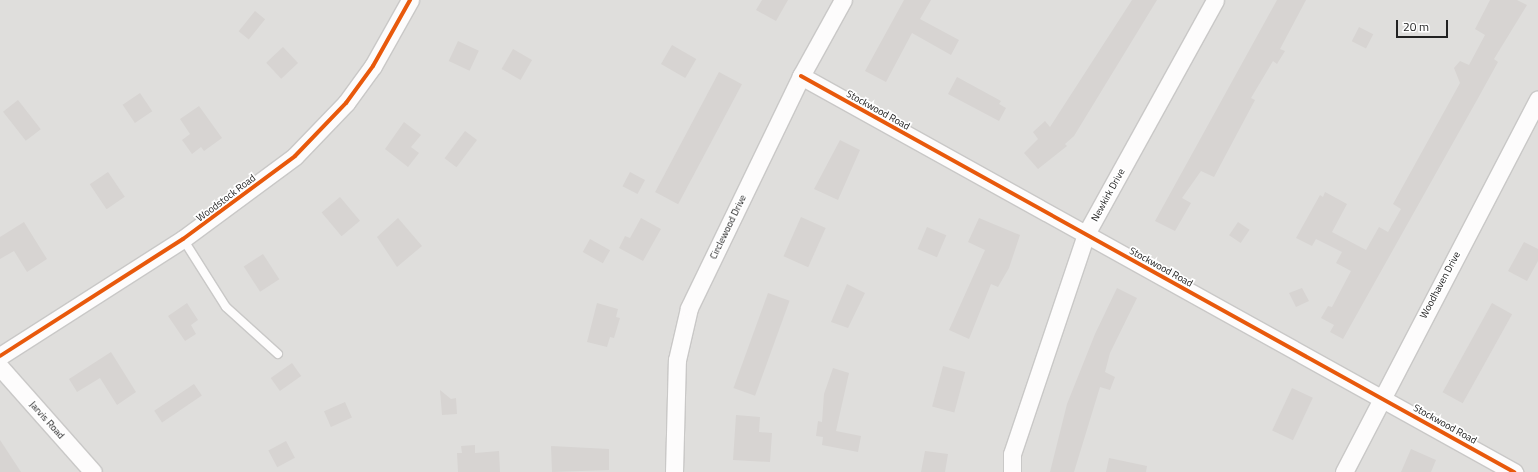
<!DOCTYPE html>
<html>
<head>
<meta charset="utf-8">
<style>
  body { margin:0 }
  #map { position:relative; width:1538px; height:472px; overflow:hidden; background:#f0eeeb; font-family:"Titillium Web",sans-serif }
  div>[style] { position:absolute }
  .residential>* { inset:0; background:#dfdedc; transform-origin:0 0 }
  .building>* { inset:0; background:#d7d4d2; transform-origin:0 0 }
  .roads { filter:drop-shadow(1px 0 #c9c8c7) drop-shadow(-1px 0 #c9c8c7) drop-shadow(0 1px #c9c8c7) drop-shadow(0 -1px #c9c8c7) }
  .service>* { height:8px; margin:-4px; padding:0 4px; transform-origin:4px; border-radius:4px; background:#fdfcfc }
  .minor>* { height:17px; margin:-8.5px; padding:0 8.5px; transform-origin:8.5px; border-radius:8.5px; background:#fdfcfc }
  .cycleway>* { height:4px; margin:-2px; padding:0 2px; transform-origin:2px; border-radius:2px; background:#e8590c }
  span { translate:-50% -50%; white-space:nowrap; text-align:center; line-height:1.15; -webkit-text-stroke:3.5px #fff; paint-order:stroke }
  .street-label { font-size:10px; color:#222 }
  .scale { position:absolute; left:1396px; top:20px; width:52px; height:18px; box-sizing:border-box; border:2px solid #222; border-top:0; padding-left:5px; font-size:12px; line-height:14px; white-space:nowrap; color:#222; -webkit-text-stroke:3px #fff; paint-order:stroke }
</style>
</head>
<body>
<div id="map">
  <div class="residential">
    <i style="left:0;top:0;width:1538px;height:472px"></i>
  </div>
  <div class="building">
    <i style="clip-path:polygon(762px 0,788px 0,776px 21px,756px 10px)"></i>
    <i style="clip-path:polygon(904px 0,931px 0,920px 19px,959px 40px,951px 55px,912px 33px,886px 82px,865px 71px)"></i>
    <i style="clip-path:polygon(1132px 0,1157px 0,1074px 136px,1065px 144px,1067px 146px,1038px 169px,1024px 153px,1038px 139px,1033px 132px,1045px 121px,1050px 127px)"></i>
    <i style="clip-path:polygon(1277px 0,1306px 0,1280px 49px,1285px 51px,1277px 64px,1273px 61px,1251px 98px,1255px 100px,1214px 177px,1201px 171px,1182px 198px,1191px 203px,1175px 231px,1155px 221px)"></i>
    <i style="clip-path:polygon(1490px 0,1517px 0,1527px 5px,1494px 59px,1498px 62px,1477px 100px,1343px 339px,1330px 332px,1334px 325px,1321px 318px,1328px 306px,1332px 307px,1351px 271px,1336px 263px,1342px 252px,1316px 239px,1312px 246px,1296px 238px,1320px 195px,1323px 197px,1325px 192px,1347px 204px,1332px 232px,1366px 250px,1379px 227px,1388px 232px,1401px 209px,1393px 204px,1460px 83px,1454px 68px,1460px 61px,1469px 65px,1485px 35px,1475px 29px)"></i>
    <i style="left:255px;top:11px;width:13px;height:26px;rotate:39deg"></i>
    <i style="left:1359px;top:27px;width:16px;height:16px;rotate:27deg"></i>
    <i style="left:458px;top:41px;width:23px;height:22px;rotate:25deg"></i>
    <i style="left:672px;top:45px;width:28px;height:22px;rotate:30deg"></i>
    <i style="left:283px;top:47px;width:22px;height:23px;rotate:47deg"></i>
    <i style="left:513px;top:49px;width:22px;height:23px;rotate:30deg"></i>
    <i style="left:719px;top:72px;width:26px;height:136px;rotate:28deg"></i>
    <i style="clip-path:polygon(957px 77px,1001px 101px,999px 104px,1006px 108px,999px 121px,948px 94px)"></i>
    <i style="left:140px;top:93px;width:22px;height:21px;rotate:56deg"></i>
    <i style="left:18px;top:100px;width:37px;height:19px;rotate:52deg"></i>
    <i style="clip-path:polygon(199px 106px,222px 138px,204px 151px,201px 147px,192px 154px,182px 140px,190px 134px,180px 119px)"></i>
    <i style="clip-path:polygon(404px 122px,421px 135px,411px 147px,419px 153px,408px 167px,385px 149px)"></i>
    <i style="left:465px;top:131px;width:15px;height:34px;rotate:37deg"></i>
    <i style="clip-path:polygon(840px 140px,860px 150px,838px 200px,814px 189px)"></i>
    <i style="left:108px;top:172px;width:30px;height:22px;rotate:56deg"></i>
    <i style="left:630px;top:172px;width:17px;height:16px;rotate:28deg"></i>
    <i style="left:340px;top:197px;width:31px;height:24px;rotate:50deg"></i>
    <i style="left:801px;top:217px;width:27px;height:43px;rotate:24deg"></i>
    <i style="clip-path:polygon(398px 218px,422px 246px,397px 267px,377px 237px)"></i>
    <i style="clip-path:polygon(641px 218px,661px 229px,643px 261px,619px 248px,625px 236px,630px 238px)"></i>
    <i style="clip-path:polygon(979px 218px,1020px 235px,1009px 268px,998px 287px,991px 284px,969px 339px,949px 330px,985px 250px,968px 242px)"></i>
    <i style="clip-path:polygon(24px 222px,47px 259px,27px 272px,14px 251px,0 259px,0 237px)"></i>
    <i style="left:1238px;top:222px;width:14px;height:16px;rotate:34deg"></i>
    <i style="left:927px;top:227px;width:21px;height:24px;rotate:23deg"></i>
    <i style="left:590px;top:239px;width:23px;height:15px;rotate:29deg"></i>
    <i style="clip-path:polygon(1524px 242px,1538px 249px,1538px 261px,1527px 281px,1508px 271px)"></i>
    <i style="left:263px;top:254px;width:30px;height:23px;rotate:57deg"></i>
    <i style="clip-path:polygon(847px 284px,865px 293px,848px 328px,831px 322px)"></i>
    <i style="clip-path:polygon(1117px 288px,1137px 298px,1110px 353px,1105px 372px,1115px 377px,1110px 390px,1100px 387px,1074px 472px,1050px 472px,1067px 404px,1095px 334px)"></i>
    <i style="clip-path:polygon(1302px 288px,1309px 301px,1296px 307px,1289px 293px)"></i>
    <i style="left:768px;top:293px;width:23px;height:101px;rotate:20deg"></i>
    <i style="clip-path:polygon(187px 303px,198px 320px,191px 325px,196px 334px,185px 341px,168px 316px)"></i>
    <i style="clip-path:polygon(597px 303px,618px 309px,616px 317px,620px 318px,614px 338px,610px 337px,607px 347px,587px 342px)"></i>
    <i style="left:1492px;top:303px;width:23px;height:102px;rotate:29deg"></i>
    <i style="clip-path:polygon(111px 352px,136px 392px,117px 405px,100px 378px,77px 392px,69px 379px)"></i>
    <i style="left:292px;top:363px;width:16px;height:26px;rotate:55deg"></i>
    <i style="left:943px;top:366px;width:23px;height:42px;rotate:15deg"></i>
    <i style="clip-path:polygon(833px 368px,849px 373px,836px 431px,861px 436px,858px 452px,822px 445px,823px 437px,816px 436px,818px 421px,822px 422px,824px 394px)"></i>
    <i style="left:194px;top:384px;width:14px;height:48px;rotate:56deg"></i>
    <i style="left:1292px;top:388px;width:23px;height:47px;rotate:25deg"></i>
    <i style="clip-path:polygon(440px 390px,451px 399px,456px 398px,457px 414px,442px 415px)"></i>
    <i style="left:345px;top:402px;width:17px;height:23px;rotate:66deg"></i>
    <i style="clip-path:polygon(736px 415px,760px 417px,759px 432px,772px 433px,770px 462px,733px 460px)"></i>
    <i style="clip-path:polygon(0 440px,21px 472px,0 472px)"></i>
    <i style="left:286px;top:441px;width:19px;height:20px;rotate:62deg"></i>
    <i style="clip-path:polygon(475px 445px,475px 453px,499px 451px,500px 472px,458px 472px,457px 453px,462px 453px,461px 446px)"></i>
    <i style="clip-path:polygon(551px 446px,609px 449px,609px 470px,552px 472px)"></i>
    <i style="clip-path:polygon(1411px 449px,1436px 460px,1431px 472px,1401px 472px)"></i>
    <i style="clip-path:polygon(925px 451px,948px 454px,945px 472px,921px 472px)"></i>
    <i style="clip-path:polygon(1109px 458px,1147px 466px,1146px 472px,1106px 472px)"></i>
  </div>
  <div class="roads">
    <div class="service">
      <i style="left:183px;top:239px;width:80px;rotate:57.7deg"></i>
      <i style="left:226px;top:307px;width:70px;rotate:42.1deg"></i>
    </div>
    <div class="minor">
      <i style="left:801px;top:76px;width:816px;rotate:29.05deg"></i>
      <i style="left:0;top:356px;width:217px;rotate:-32.6deg"></i>
      <i style="left:183px;top:239px;width:139px;rotate:-36.5deg"></i>
      <i style="left:295px;top:156px;width:74px;rotate:-46.1deg"></i>
      <i style="left:346px;top:103px;width:46px;rotate:-53.9deg"></i>
      <i style="left:373px;top:66px;width:76px;rotate:-60.7deg"></i>
      <i style="left:0;top:367px;width:140px;rotate:48.5deg"></i>
      <i style="left:674px;top:472px;width:112px;rotate:-88.5deg"></i>
      <i style="left:677px;top:360px;width:53px;rotate:-77deg"></i>
      <i style="left:689px;top:308px;width:258px;rotate:-64.2deg"></i>
      <i style="left:801px;top:76px;width:87px;rotate:-61.1deg"></i>
      <i style="left:1012px;top:472px;width:18px;rotate:-90deg"></i>
      <i style="left:1012px;top:454px;width:232px;rotate:-71.4deg"></i>
      <i style="left:1086px;top:234px;width:267px;rotate:-61.1deg"></i>
      <i style="left:1344px;top:472px;width:420px;rotate:-62.5deg"></i>
    </div>
  </div>
  <div class="cycleway">
    <i style="left:801px;top:76px;width:816px;rotate:29.05deg"></i>
    <i style="left:0;top:356px;width:217px;rotate:-32.6deg"></i>
    <i style="left:183px;top:239px;width:139px;rotate:-36.5deg"></i>
    <i style="left:295px;top:156px;width:74px;rotate:-46.1deg"></i>
    <i style="left:346px;top:103px;width:46px;rotate:-53.9deg"></i>
    <i style="left:373px;top:66px;width:76px;rotate:-60.7deg"></i>
  </div>
  <div class="street-label">
    <span style="left:878px;top:110px;rotate:29deg">Stockwood Road</span>
    <span style="left:1108px;top:195px;rotate:-61deg">Newkirk Drive</span>
    <span style="left:226px;top:198px;rotate:-37deg">Woodstock Road</span>
    <span style="left:728px;top:227px;rotate:-64deg">Circlewood Drive</span>
    <span style="left:1161px;top:267px;rotate:29deg">Stockwood Road</span>
    <span style="left:1440px;top:285px;rotate:-62deg">Woodhaven Drive</span>
    <span style="left:47px;top:420px;rotate:48deg">Jarvis Road</span>
    <span style="left:1445px;top:424px;rotate:29deg">Stockwood Road</span>
  </div>
  <div class="scale">20 m</div>
</div>
</body>
</html>
